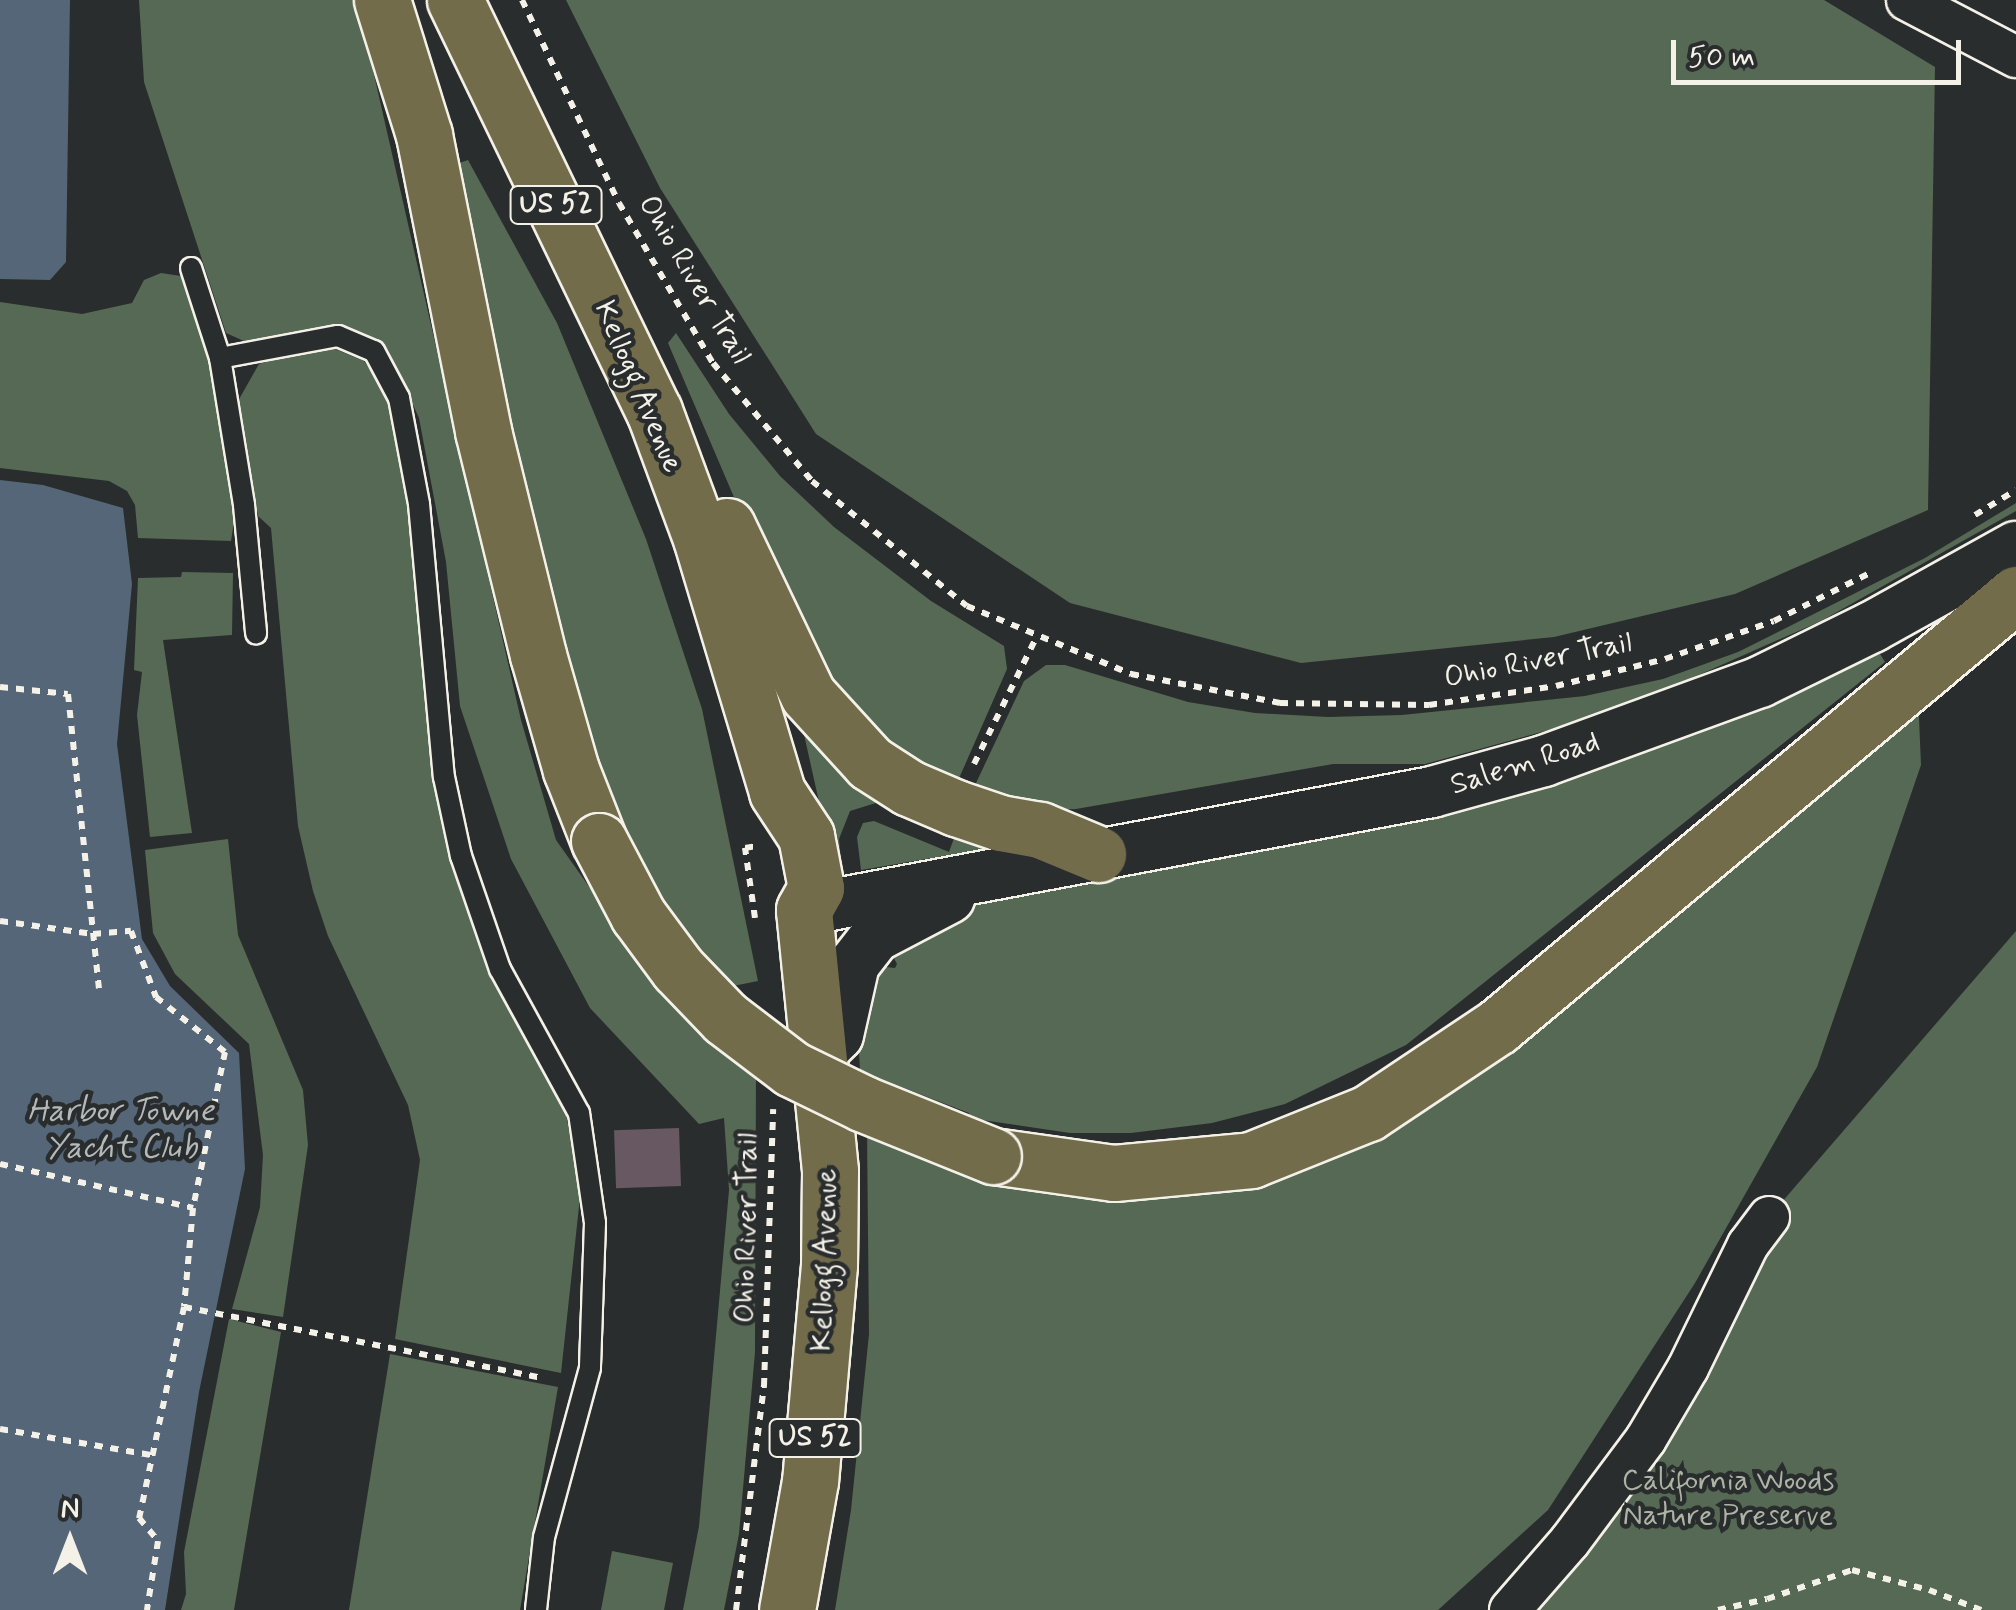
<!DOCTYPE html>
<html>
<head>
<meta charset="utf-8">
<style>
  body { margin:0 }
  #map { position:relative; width:2016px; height:1610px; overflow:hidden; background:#2a2d2e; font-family:Mynerve,sans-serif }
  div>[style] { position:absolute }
  .green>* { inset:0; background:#566954 }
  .water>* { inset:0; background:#546677 }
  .building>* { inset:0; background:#685861; transform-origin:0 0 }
  .path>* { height:6px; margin-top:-3px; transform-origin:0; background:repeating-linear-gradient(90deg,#f4f1e8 0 8px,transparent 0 16px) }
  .roads { filter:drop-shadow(2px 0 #f4f1e8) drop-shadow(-2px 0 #f4f1e8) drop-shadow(0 2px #f4f1e8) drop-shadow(0 -2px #f4f1e8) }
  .service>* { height:20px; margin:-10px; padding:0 10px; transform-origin:10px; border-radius:10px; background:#2a2d2e }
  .minor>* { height:40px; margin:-20px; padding:0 20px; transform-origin:20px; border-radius:20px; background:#2a2d2e }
  .tertiary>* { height:50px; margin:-25px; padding:0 25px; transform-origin:25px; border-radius:25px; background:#2a2d2e }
  .primary>* { height:55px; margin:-27.5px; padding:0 27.5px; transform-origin:27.5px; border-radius:27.5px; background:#726c4b }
  .bridges { filter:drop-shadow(2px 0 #f4f1e8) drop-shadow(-2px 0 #f4f1e8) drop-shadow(0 2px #f4f1e8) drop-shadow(0 -2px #f4f1e8) }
  .primary-bridge>* { height:55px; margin:-27.5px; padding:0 27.5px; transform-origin:27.5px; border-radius:27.5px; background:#726c4b }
  span { translate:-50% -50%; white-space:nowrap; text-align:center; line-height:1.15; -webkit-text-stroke:9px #2a2d2e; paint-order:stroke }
  .shield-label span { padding:2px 8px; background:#2a2d2e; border:2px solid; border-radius:8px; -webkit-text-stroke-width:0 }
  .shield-label { font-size:28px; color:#f4f1e8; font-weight:700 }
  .street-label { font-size:30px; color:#f4f1e8 }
  .park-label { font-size:30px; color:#adb4a5 }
  .water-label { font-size:32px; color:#b4b9bb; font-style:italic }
  .north { position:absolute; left:20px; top:1490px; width:100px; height:100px; -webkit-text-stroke:8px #2a2d2e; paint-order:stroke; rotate:0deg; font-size:28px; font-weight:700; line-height:40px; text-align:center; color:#f4f1e8 }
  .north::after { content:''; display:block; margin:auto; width:35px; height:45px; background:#f4f1e8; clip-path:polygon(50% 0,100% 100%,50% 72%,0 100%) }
  .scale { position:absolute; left:1671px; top:40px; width:290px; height:45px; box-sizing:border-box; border:5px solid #f4f1e8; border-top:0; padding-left:12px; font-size:30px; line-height:35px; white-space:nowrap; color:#f4f1e8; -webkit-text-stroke:8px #2a2d2e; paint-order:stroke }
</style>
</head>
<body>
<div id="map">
  <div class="green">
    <i style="clip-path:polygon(139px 0,357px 0,521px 720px,556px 840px,636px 953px,756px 1068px,755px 1352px,739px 1534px,724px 1610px,683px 1610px,699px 1526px,729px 1190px,724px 1118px,699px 1124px,590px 1008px,511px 859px,460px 706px,446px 562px,419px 418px,388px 350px,365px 334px,339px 325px,264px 341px,244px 341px,226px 333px,144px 82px)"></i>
    <i style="clip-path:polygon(566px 0,1824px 0,1935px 67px,1928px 510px,1735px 594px,1554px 637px,1301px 663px,1070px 603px,816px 434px,660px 188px)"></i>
    <i style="clip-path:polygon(468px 160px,557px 323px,646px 539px,702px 709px,758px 981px,733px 986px,682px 929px,609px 823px,582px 757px,451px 166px)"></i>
    <i style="clip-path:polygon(161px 273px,181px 276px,208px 346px,235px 515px,231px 541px,138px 538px,135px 505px,127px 491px,109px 481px,0 468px,0 302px,82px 314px,132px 303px,144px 280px)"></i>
    <i style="clip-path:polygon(676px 333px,729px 414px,780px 476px,834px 527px,931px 601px,1004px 646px,1007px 669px,953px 792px,911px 774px,799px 649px,668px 343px)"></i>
    <i style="clip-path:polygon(335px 349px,364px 361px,389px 398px,407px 492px,433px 757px,453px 858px,488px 973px,565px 1110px,581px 1188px,561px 1373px,395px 1339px,420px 1160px,408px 1105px,328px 936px,313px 891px,298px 826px,271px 528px,258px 516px,238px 401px,259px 364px,302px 351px)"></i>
    <i style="clip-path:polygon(2016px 503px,2016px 511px,1821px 621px,1683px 682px,1552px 729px,1425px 764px,1333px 764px,1076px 809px,1040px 810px,969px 798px,1024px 681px,1046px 665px,1065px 665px,1188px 702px,1255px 713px,1328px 717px,1402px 715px,1585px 696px,1663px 679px,1738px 652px,1925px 558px)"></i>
    <i style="clip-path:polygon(182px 572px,233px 573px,232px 635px,163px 640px,192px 833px,150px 837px,137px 715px,142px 672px,134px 670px,138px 578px,181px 577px)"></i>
    <i style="clip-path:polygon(1877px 649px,1885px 662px,1406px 1045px,1285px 1104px,1212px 1123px,1131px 1133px,1070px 1133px,968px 1118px,969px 1113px,860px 1071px,857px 1012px,877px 966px,895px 968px,897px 964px,889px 949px,983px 898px,1367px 832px,1467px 807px)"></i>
    <i style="clip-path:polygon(1918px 695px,1921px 765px,1817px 1067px,1695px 1283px,1548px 1510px,1438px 1610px,835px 1610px,851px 1510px,869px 1334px,867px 1131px,954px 1162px,1391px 1122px,1527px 1038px)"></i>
    <i style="clip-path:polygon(801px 721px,899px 808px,879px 802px,850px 811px,839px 839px,842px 873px,834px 869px)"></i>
    <i style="clip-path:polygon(874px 821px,949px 852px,958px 827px,998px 847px,861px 870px,857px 837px,863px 823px)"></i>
    <i style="clip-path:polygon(228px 839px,238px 935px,303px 1090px,308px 1145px,283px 1317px,232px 1309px,260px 1207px,263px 1155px,249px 1044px,175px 974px,153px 933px,145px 850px)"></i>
    <i style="clip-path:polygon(2016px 931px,2016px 1610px,1487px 1610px,1594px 1488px,1769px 1217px)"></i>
    <i style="clip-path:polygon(229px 1319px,281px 1332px,234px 1610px,181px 1610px,186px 1594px,184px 1552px)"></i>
    <i style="clip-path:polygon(390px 1354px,558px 1387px,520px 1610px,349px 1610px)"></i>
    <i style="clip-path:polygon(612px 1551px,673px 1563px,664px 1610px,601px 1610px)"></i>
  </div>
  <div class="water">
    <i style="clip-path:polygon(0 0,70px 0,66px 262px,50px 280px,0 279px)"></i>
    <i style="clip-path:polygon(0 480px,43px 485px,123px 508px,132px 584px,117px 744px,142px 939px,170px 986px,239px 1053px,245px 1169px,199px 1392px,165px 1610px,0 1610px)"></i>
  </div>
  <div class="building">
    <i style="left:679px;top:1128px;width:58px;height:65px;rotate:88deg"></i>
  </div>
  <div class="path">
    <i style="left:522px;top:0;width:225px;rotate:64.5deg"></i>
    <i style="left:619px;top:203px;width:186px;rotate:59.6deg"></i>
    <i style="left:713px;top:363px;width:154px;rotate:50deg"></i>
    <i style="left:812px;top:481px;width:199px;rotate:38.9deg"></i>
    <i style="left:967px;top:606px;width:178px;rotate:22.5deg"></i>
    <i style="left:1131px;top:674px;width:152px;rotate:11deg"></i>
    <i style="left:1280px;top:703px;width:149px;rotate:0.8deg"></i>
    <i style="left:1429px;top:705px;width:128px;rotate:-8.5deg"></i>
    <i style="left:1556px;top:686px;width:112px;rotate:-13.9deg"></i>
    <i style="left:1665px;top:659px;width:115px;rotate:-19.2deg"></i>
    <i style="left:1774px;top:621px;width:105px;rotate:-26.6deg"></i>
    <i style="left:1975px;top:515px;width:48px;rotate:-31.4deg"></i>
    <i style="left:0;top:687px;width:68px;rotate:5.9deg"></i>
    <i style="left:68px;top:694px;width:296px;rotate:84deg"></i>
    <i style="left:974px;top:764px;width:143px;rotate:-63.8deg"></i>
    <i style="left:755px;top:918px;width:71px;rotate:-98.1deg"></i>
    <i style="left:745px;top:848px;width:11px;rotate:-10deg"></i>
    <i style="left:0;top:921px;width:94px;rotate:8deg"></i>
    <i style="left:93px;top:934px;width:38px;rotate:-5deg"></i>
    <i style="left:131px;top:931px;width:71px;rotate:69.3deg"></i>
    <i style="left:156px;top:997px;width:88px;rotate:38.6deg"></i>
    <i style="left:225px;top:1052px;width:159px;rotate:101.6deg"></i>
    <i style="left:193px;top:1208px;width:99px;rotate:95.2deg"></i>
    <i style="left:184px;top:1307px;width:216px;rotate:102deg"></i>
    <i style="left:139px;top:1518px;width:30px;rotate:50deg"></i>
    <i style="left:158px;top:1541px;width:70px;rotate:99.1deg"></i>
    <i style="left:0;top:1164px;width:198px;rotate:12.8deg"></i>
    <i style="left:184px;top:1307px;width:364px;rotate:11.2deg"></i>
    <i style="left:0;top:1429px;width:153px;rotate:9.8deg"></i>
    <i style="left:736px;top:1610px;width:226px;rotate:-82.9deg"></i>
    <i style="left:764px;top:1386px;width:277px;rotate:-88.1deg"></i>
    <i style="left:1718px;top:1610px;width:50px;rotate:-12.7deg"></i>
    <i style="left:1767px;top:1599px;width:90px;rotate:-18.8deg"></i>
    <i style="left:1852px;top:1570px;width:80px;rotate:14.6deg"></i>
    <i style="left:1929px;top:1590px;width:56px;rotate:21deg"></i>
  </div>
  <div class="roads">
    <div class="service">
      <i style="left:191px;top:268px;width:95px;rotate:72.1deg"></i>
      <i style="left:220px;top:358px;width:149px;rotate:80.7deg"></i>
      <i style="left:244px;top:505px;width:129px;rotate:84.6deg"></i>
      <i style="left:220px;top:358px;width:120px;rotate:-10.6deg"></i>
      <i style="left:338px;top:336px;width:39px;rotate:23deg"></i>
      <i style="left:374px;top:351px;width:53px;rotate:62deg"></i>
      <i style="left:399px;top:398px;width:108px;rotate:79.3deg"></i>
      <i style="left:419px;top:504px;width:274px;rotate:84.8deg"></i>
      <i style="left:444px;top:777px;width:81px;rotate:77.9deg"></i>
      <i style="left:461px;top:856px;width:120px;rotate:71deg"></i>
      <i style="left:500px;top:969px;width:164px;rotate:61.3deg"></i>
      <i style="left:579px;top:1113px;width:111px;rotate:81.7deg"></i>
      <i style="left:595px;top:1223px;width:145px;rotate:92deg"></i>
      <i style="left:590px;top:1368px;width:175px;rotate:105.2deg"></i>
      <i style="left:544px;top:1537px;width:73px;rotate:96.3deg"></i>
    </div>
    <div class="minor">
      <i style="left:1907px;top:0;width:123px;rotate:27.6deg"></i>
      <i style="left:1510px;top:1610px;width:91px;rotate:-49deg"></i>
      <i style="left:1570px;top:1541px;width:127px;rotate:-53.3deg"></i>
      <i style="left:1646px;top:1439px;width:82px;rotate:-59.4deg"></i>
      <i style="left:1688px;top:1368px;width:137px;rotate:-64deg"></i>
      <i style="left:1748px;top:1245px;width:35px;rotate:-53deg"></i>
    </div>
    <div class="tertiary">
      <i style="left:804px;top:910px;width:639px;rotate:-10.64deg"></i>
      <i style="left:1432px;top:792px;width:116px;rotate:-15.5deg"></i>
      <i style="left:1544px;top:761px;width:230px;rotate:-20.1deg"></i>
      <i style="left:1760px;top:682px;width:125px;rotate:-26.2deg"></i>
      <i style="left:1872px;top:627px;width:165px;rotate:-29.1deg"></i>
      <i style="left:820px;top:1053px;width:25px;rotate:-45deg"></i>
      <i style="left:838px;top:1035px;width:73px;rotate:-77.3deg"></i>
      <i style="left:854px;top:964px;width:34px;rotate:-52deg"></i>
      <i style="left:875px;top:937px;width:84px;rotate:-27.8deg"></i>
    </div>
    <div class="primary">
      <i style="left:382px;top:0;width:141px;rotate:72.7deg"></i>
      <i style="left:424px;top:135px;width:302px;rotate:78.7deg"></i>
      <i style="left:483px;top:431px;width:231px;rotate:76.2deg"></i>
      <i style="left:538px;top:655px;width:120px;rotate:74deg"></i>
      <i style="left:571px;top:770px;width:76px;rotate:68.5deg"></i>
      <i style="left:455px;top:0;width:457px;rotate:64.2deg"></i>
      <i style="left:654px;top:411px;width:135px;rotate:69.7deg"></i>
      <i style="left:701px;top:538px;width:265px;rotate:73.3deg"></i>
      <i style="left:777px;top:792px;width:53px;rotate:56.6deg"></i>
      <i style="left:806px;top:836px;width:53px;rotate:79.1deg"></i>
      <i style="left:816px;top:888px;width:25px;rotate:119deg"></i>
      <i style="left:804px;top:910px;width:262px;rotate:84.3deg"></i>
      <i style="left:830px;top:1171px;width:94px;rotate:90.6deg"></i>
      <i style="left:829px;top:1265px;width:217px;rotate:95deg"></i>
      <i style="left:810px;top:1481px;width:131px;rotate:100.1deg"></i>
      <i style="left:727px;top:526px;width:187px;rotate:64.4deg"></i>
      <i style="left:808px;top:695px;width:92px;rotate:47.6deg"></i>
      <i style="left:870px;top:763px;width:46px;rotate:32.7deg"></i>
      <i style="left:909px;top:788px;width:51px;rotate:23.1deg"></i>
      <i style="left:956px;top:808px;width:46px;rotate:18.8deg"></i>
      <i style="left:1000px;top:823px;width:41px;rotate:9.9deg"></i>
      <i style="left:1040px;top:830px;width:63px;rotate:22.5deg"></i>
      <i style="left:993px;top:1156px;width:122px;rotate:8deg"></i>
      <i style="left:1114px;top:1173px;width:138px;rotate:-5.4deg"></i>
      <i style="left:1251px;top:1160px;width:126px;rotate:-21.9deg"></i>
      <i style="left:1368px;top:1113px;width:155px;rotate:-33.7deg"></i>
      <i style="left:1497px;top:1027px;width:676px;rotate:-39.84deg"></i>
    </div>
  </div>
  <div class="bridges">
    <div class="primary-bridge">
      <i style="left:599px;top:841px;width:84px;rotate:62.2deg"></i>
      <i style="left:638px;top:915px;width:67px;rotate:53.5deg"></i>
      <i style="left:678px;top:969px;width:68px;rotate:46.2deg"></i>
      <i style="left:725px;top:1018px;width:84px;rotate:37.3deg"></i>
      <i style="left:792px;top:1069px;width:80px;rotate:25.9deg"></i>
      <i style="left:864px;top:1104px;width:139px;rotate:22deg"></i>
    </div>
  </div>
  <div class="shield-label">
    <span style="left:556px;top:205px">US 52</span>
    <span style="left:815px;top:1438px">US 52</span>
  </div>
  <div class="street-label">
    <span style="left:694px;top:280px;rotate:59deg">Ohio River Trail</span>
    <span style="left:638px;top:387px;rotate:67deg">Kellogg Avenue</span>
    <span style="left:1538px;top:661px;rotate:-11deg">Ohio River Trail</span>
    <span style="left:1525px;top:764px;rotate:-17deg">Salem Road</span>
    <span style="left:747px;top:1228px;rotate:-89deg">Ohio River Trail</span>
    <span style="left:825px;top:1260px;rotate:-88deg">Kellogg Avenue</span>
  </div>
  <div class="park-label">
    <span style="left:1728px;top:1498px">California Woods<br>Nature Preserve</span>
  </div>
  <div class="water-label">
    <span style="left:121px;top:1130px">Harbor Towne<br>Yacht Club</span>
  </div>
  <div class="north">N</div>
  <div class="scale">50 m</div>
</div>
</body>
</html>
